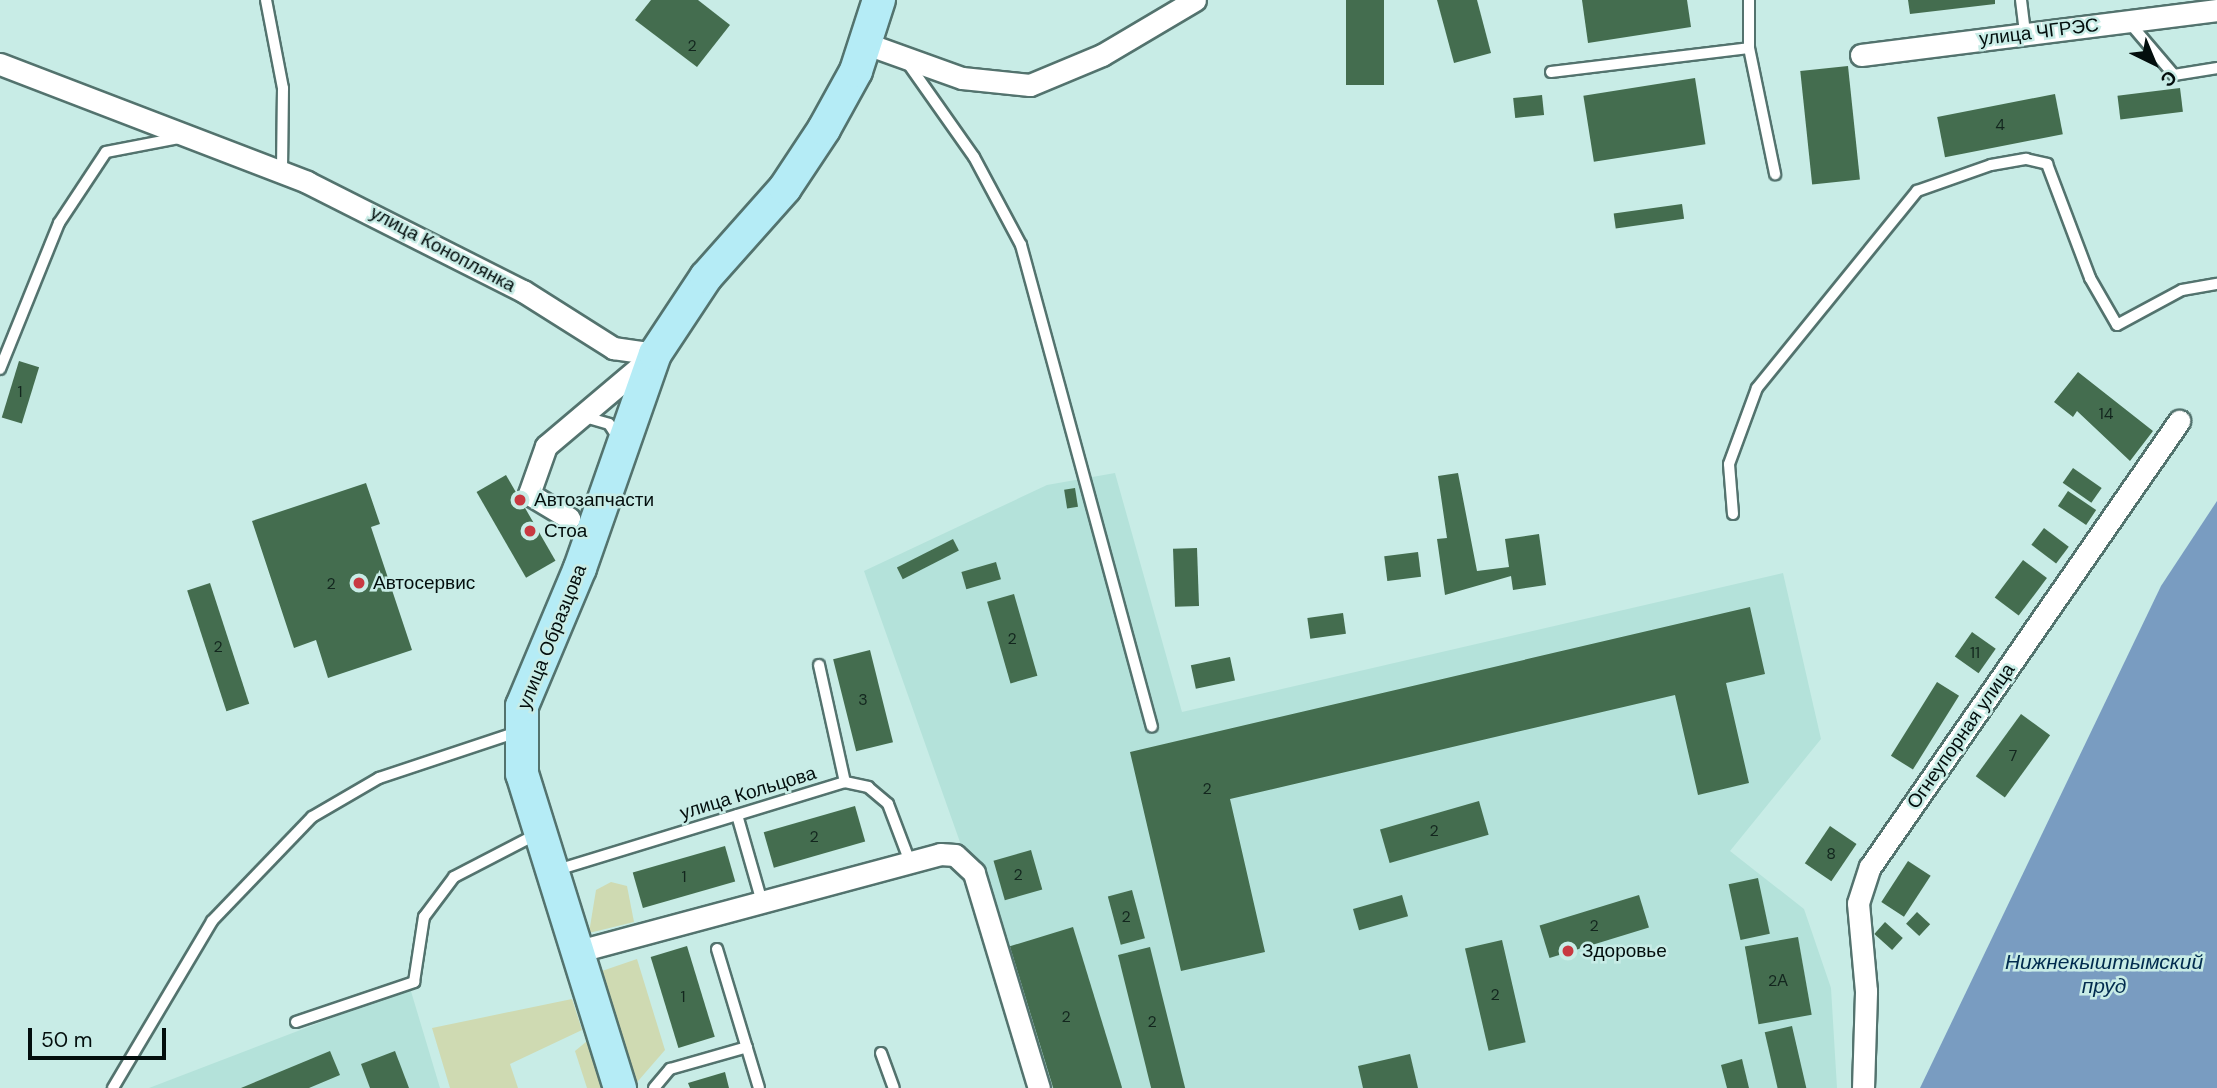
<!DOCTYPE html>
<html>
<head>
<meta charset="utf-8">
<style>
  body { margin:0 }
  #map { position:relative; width:2217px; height:1088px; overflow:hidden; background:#c8ece6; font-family:"DM Sans",sans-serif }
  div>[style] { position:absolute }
  .built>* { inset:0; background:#b4e2da }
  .green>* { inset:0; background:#cfdab2 }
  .water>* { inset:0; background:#799cc1 }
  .building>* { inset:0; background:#446d4f; transform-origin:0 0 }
  .roads { filter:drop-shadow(2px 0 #53736e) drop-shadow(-2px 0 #53736e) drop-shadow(0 2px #53736e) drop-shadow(0 -2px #53736e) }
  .lane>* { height:10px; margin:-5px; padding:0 5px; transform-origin:5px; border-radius:5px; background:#fff }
  .street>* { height:21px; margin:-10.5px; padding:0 10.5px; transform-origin:10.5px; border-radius:10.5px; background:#fff }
  .secondary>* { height:32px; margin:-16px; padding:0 16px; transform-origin:16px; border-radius:16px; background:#b5ecf6 }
  .dots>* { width:19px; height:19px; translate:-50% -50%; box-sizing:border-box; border:4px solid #c8ece6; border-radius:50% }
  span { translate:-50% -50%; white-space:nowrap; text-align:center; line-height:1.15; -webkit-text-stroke:5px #c8ece6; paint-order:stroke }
  .number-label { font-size:16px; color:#13261e }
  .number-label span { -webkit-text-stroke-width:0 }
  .street-label { font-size:19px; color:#030e0d }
  .poi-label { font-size:19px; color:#030e0d }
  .left { translate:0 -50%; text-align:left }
  .water-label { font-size:21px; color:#012b4e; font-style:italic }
  .north { position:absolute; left:2119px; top:28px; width:70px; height:70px; -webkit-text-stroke:5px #c8ece6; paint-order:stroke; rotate:137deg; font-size:19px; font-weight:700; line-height:28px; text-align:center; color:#030e0d }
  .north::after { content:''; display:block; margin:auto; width:24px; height:32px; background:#030e0d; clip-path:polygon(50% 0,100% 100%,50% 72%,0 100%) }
  .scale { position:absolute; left:28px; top:1028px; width:138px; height:32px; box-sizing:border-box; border:4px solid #030e0d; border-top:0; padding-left:9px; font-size:21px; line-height:24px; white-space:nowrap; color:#030e0d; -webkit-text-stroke:5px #c8ece6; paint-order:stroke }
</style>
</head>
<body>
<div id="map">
  <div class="built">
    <i style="clip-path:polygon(1115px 473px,1182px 712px,1783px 573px,1821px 739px,1730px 851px,1804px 909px,1831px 988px,1837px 1088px,1047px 1088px,864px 571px,1047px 485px)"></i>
    <i style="clip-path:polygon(410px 988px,440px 1088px,149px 1088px)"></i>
  </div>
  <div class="green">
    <i style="clip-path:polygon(611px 882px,627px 886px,634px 922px,589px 933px,596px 890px)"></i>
    <i style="clip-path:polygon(637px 959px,665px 1050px,632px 1088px,599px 972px)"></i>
    <i style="clip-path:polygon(572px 999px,582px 1030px,510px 1064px,518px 1088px,450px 1088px,432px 1028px)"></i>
    <i style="clip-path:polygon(592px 1037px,608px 1088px,587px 1088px,575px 1051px)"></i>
  </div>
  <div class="water">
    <i style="clip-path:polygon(2217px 501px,2217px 1088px,1920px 1088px,2161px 586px)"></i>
  </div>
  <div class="building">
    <i style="clip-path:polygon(651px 0,698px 0,730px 25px,697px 67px,635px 20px)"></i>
    <i style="left:1346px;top:0;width:38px;height:85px"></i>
    <i style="clip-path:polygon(1437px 0,1477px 0,1491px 53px,1454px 63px)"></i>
    <i style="clip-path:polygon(1582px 0,1687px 0,1691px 27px,1588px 43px)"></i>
    <i style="clip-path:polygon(1908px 0,1995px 0,1995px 4px,1910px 14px)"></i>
    <i style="left:1848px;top:66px;width:114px;height:48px;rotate:84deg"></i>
    <i style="left:1695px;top:78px;width:67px;height:113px;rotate:81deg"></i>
    <i style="left:2180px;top:88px;width:24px;height:63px;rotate:83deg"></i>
    <i style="left:2055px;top:94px;width:41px;height:120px;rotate:79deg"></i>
    <i style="left:1542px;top:95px;width:20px;height:29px;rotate:84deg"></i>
    <i style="left:1682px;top:204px;width:15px;height:69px;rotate:82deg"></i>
    <i style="left:19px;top:361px;width:21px;height:59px;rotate:17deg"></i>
    <i style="clip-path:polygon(2078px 372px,2153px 431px,2130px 461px,2077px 411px,2073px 417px,2054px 402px)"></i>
    <i style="left:2073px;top:468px;width:35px;height:18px;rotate:35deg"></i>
    <i style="clip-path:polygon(1458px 473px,1477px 571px,1509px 567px,1505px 539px,1539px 534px,1546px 585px,1513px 590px,1511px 576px,1445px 595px,1437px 539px,1447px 538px,1438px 476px)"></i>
    <i style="left:506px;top:475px;width:99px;height:34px;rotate:60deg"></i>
    <i style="clip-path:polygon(366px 483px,380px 524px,371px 527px,412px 650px,328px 678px,316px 640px,294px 648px,252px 521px)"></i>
    <i style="left:1075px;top:488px;width:19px;height:11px;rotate:81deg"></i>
    <i style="left:2068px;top:491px;width:34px;height:18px;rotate:34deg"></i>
    <i style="left:2044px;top:528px;width:31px;height:21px;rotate:37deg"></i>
    <i style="left:953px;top:539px;width:13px;height:63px;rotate:63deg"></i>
    <i style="left:1197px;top:548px;width:58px;height:24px;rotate:88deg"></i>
    <i style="left:1418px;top:552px;width:25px;height:34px;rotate:83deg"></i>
    <i style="left:2023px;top:560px;width:30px;height:47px;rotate:37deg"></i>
    <i style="left:996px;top:562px;width:18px;height:36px;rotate:74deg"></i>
    <i style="left:210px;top:583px;width:127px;height:24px;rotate:72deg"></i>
    <i style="left:1014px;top:594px;width:85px;height:28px;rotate:74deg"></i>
    <i style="clip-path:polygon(1750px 607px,1765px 674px,1726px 683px,1749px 783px,1698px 795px,1675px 695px,1230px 799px,1265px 952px,1181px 971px,1130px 752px)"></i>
    <i style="left:1343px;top:613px;width:21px;height:36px;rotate:82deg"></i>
    <i style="left:1972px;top:632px;width:29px;height:30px;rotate:35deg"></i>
    <i style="left:870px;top:650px;width:95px;height:38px;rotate:76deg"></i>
    <i style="left:1230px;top:657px;width:24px;height:40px;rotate:78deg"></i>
    <i style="left:1937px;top:682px;width:26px;height:87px;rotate:32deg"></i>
    <i style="left:2021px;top:714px;width:36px;height:77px;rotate:36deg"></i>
    <i style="left:1479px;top:801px;width:35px;height:103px;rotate:74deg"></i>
    <i style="left:855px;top:806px;width:37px;height:95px;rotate:74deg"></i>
    <i style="left:1830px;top:826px;width:32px;height:45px;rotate:34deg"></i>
    <i style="left:725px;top:846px;width:37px;height:96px;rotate:74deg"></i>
    <i style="left:1031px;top:850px;width:41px;height:39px;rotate:74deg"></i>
    <i style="left:1908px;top:861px;width:27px;height:49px;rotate:33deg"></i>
    <i style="left:1758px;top:878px;width:57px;height:30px;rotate:78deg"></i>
    <i style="left:1132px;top:890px;width:50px;height:25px;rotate:75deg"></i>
    <i style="left:1402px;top:895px;width:22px;height:51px;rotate:74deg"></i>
    <i style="left:1639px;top:895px;width:34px;height:104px;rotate:73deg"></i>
    <i style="left:1917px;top:912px;width:18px;height:16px;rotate:43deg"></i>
    <i style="left:1885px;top:922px;width:24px;height:16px;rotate:42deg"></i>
    <i style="left:1073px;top:927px;width:168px;height:66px;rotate:73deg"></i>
    <i style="left:1798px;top:937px;width:79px;height:54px;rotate:80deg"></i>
    <i style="left:1502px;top:940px;width:105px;height:38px;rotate:77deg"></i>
    <i style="left:687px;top:946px;width:95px;height:38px;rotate:73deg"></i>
    <i style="left:1150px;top:947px;width:146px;height:33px;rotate:76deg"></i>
    <i style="left:1792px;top:1026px;width:64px;height:28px;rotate:77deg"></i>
    <i style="clip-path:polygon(330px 1051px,340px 1075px,309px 1088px,241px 1088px)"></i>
    <i style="clip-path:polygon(395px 1051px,409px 1088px,370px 1088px,361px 1064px)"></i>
    <i style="clip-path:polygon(1410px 1054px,1418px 1088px,1363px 1088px,1358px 1066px)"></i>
    <i style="clip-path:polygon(1742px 1059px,1749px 1088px,1727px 1088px,1721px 1065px)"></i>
    <i style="clip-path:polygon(725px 1072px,729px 1088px,690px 1088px,688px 1083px)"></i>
  </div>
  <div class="roads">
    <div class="lane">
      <i style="left:266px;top:0;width:90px;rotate:79.1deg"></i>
      <i style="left:283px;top:88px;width:86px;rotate:90.7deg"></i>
      <i style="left:2021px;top:0;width:34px;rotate:83deg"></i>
      <i style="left:2128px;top:21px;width:71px;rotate:49.6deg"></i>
      <i style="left:2174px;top:75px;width:44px;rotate:-9.2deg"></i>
      <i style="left:1749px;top:48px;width:129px;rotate:78.3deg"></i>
      <i style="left:907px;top:62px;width:116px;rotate:54.8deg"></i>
      <i style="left:974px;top:157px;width:100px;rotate:61.9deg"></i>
      <i style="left:1021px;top:245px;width:499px;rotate:74.8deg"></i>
      <i style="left:1551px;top:72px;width:199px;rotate:-6.9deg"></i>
      <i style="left:1749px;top:48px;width:48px;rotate:-90deg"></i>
      <i style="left:0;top:369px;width:157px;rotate:-68deg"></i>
      <i style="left:59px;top:223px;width:85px;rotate:-56.5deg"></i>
      <i style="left:106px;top:152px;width:74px;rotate:-10.9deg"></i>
      <i style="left:585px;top:417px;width:25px;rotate:16deg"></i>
      <i style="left:609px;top:424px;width:17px;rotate:57deg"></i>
      <i style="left:1733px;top:514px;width:50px;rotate:-94.6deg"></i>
      <i style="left:1729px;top:464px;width:81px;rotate:-69.8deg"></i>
      <i style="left:1757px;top:388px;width:254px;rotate:-50.9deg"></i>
      <i style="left:1917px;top:191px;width:78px;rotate:-19.4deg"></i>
      <i style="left:1991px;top:165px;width:36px;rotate:-10deg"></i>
      <i style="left:2026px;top:159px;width:22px;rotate:13deg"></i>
      <i style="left:2047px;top:164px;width:122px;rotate:69.3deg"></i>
      <i style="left:2090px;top:278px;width:54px;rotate:60.1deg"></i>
      <i style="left:2117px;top:325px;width:74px;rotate:-28.3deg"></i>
      <i style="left:2182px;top:290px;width:36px;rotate:-10deg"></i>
      <i style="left:819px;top:665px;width:120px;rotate:77.5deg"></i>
      <i style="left:737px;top:815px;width:91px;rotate:74deg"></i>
      <i style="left:557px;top:870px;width:301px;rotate:-17deg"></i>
      <i style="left:845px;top:782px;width:24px;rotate:12deg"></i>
      <i style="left:868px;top:787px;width:26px;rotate:40deg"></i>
      <i style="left:888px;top:804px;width:62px;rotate:69.2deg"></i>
      <i style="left:717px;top:949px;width:145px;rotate:73.2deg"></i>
      <i style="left:296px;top:1022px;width:125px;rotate:-18.7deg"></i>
      <i style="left:414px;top:982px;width:66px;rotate:-81.3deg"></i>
      <i style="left:424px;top:917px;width:50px;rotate:-53.1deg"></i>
      <i style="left:454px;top:877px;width:96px;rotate:-27.4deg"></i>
      <i style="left:881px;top:1053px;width:37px;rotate:70deg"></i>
      <i style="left:113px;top:1088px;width:194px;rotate:-59.3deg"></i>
      <i style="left:212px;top:921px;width:144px;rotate:-46.1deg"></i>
      <i style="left:312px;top:817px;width:78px;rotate:-30.2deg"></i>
      <i style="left:379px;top:778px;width:145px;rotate:-18.4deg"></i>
      <i style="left:654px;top:1088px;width:25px;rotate:-50deg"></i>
      <i style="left:670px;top:1069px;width:80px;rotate:-15.9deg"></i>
    </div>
    <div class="street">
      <i style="left:867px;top:44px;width:101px;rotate:19.7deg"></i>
      <i style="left:962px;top:78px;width:68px;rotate:5.9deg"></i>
      <i style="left:1030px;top:85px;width:78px;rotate:-22.6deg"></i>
      <i style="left:1102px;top:55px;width:108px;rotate:-30.6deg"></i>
      <i style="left:1861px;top:55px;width:359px;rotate:-7.2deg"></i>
      <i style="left:0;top:64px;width:329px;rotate:21deg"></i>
      <i style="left:307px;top:182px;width:242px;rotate:26.8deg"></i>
      <i style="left:523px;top:291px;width:107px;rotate:32.3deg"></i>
      <i style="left:613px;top:348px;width:42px;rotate:8.1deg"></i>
      <i style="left:655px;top:354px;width:143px;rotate:139.8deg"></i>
      <i style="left:546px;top:446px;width:51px;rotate:109.5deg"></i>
      <i style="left:529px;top:494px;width:47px;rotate:31deg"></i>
      <i style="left:579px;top:951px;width:374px;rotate:-15deg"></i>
      <i style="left:940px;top:854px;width:15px;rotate:4deg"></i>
      <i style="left:955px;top:855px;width:26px;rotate:43deg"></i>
      <i style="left:974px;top:873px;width:225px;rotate:73.2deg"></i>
      <i style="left:1863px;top:1088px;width:97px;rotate:-88.2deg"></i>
      <i style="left:1866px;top:991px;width:88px;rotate:-95.2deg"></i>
      <i style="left:1858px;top:903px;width:38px;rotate:-72deg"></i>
      <i style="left:1870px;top:867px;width:543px;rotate:-55.28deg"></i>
    </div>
    <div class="secondary">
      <i style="left:620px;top:1088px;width:329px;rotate:-107.3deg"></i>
      <i style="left:522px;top:774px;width:68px;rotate:-90deg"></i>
      <i style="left:522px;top:706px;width:150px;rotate:-67.2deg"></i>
      <i style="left:580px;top:568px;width:227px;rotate:-70.7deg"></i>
      <i style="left:655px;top:354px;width:92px;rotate:-56.5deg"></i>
      <i style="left:706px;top:277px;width:119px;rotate:-48.4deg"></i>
      <i style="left:785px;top:188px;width:71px;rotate:-56.5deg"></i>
      <i style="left:824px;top:129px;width:66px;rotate:-61.1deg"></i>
      <i style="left:856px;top:71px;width:75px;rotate:-72.1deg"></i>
    </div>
  </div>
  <div class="dots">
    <i style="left:520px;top:500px;background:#c83941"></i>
    <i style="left:530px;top:531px;background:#c83941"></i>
    <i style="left:359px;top:583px;background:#c83941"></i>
    <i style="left:1568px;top:951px;background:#c83941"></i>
  </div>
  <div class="number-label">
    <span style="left:692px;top:46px">2</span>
    <span style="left:2000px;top:125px">4</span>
    <span style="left:20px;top:392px">1</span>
    <span style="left:2106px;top:414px">14</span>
    <span style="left:331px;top:584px">2</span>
    <span style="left:1012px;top:639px">2</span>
    <span style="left:218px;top:647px">2</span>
    <span style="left:1975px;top:653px">11</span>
    <span style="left:863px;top:700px">3</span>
    <span style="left:2013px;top:756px">7</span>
    <span style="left:1207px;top:789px">2</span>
    <span style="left:1434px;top:831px">2</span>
    <span style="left:814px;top:837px">2</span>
    <span style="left:1831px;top:854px">8</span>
    <span style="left:1018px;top:875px">2</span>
    <span style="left:684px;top:877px">1</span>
    <span style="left:1126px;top:917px">2</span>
    <span style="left:1594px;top:926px">2</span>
    <span style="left:1778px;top:981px">2А</span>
    <span style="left:1495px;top:995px">2</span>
    <span style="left:683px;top:997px">1</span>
    <span style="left:1066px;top:1017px">2</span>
    <span style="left:1152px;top:1022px">2</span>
  </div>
  <div class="street-label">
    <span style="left:2039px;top:32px;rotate:-7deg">улица ЧГРЭС</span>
    <span style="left:443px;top:249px;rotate:28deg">улица Коноплянка</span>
    <span style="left:552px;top:637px;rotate:-68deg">улица Образцова</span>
    <span style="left:1961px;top:736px;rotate:-55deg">Огнеупорная улица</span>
    <span style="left:748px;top:793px;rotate:-17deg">улица Кольцова</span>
  </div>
  <div class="poi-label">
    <span class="left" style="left:534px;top:500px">Автозапчасти</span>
    <span class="left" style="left:544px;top:531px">Стоа</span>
    <span class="left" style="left:373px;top:583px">Автосервис</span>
    <span class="left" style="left:1582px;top:951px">Здоровье</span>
  </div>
  <div class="water-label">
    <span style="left:2104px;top:974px">Нижнекыштымский<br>пруд</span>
  </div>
  <div class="north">С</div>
  <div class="scale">50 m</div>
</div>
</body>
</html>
